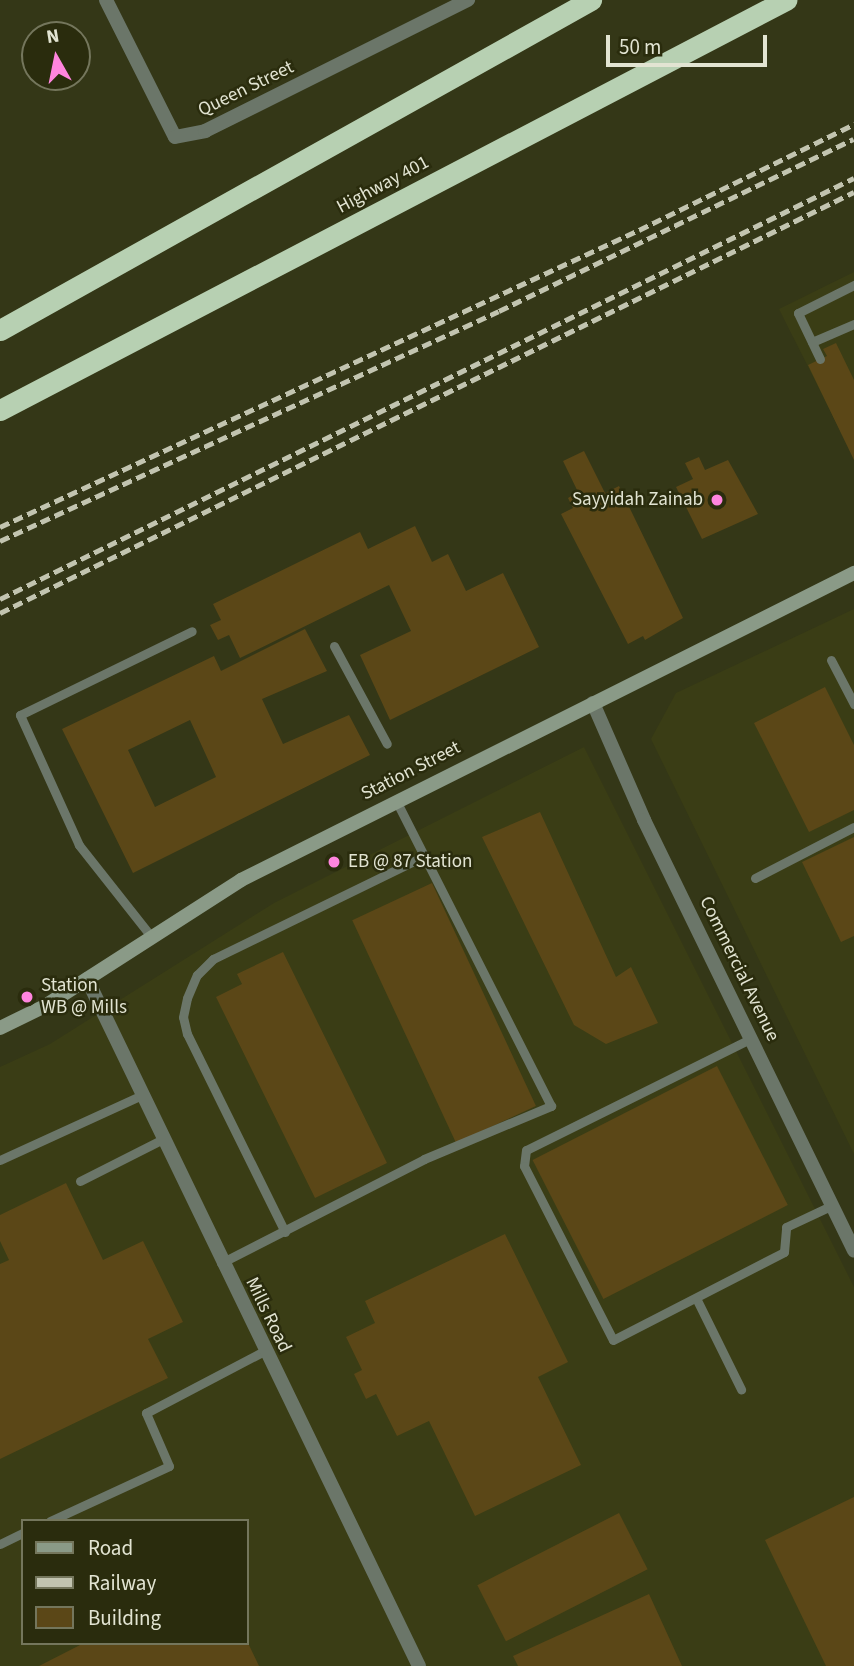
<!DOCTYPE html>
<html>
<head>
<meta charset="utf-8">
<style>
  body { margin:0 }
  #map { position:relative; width:854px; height:1666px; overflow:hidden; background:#343717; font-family:"Source Sans 3",sans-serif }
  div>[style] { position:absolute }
  .built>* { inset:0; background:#3a3d15 }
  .building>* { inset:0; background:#5b4717; transform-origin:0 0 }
  .lane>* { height:9px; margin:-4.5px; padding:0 4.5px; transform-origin:4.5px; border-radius:4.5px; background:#6b7669 }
  .street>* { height:14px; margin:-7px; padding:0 7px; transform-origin:7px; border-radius:7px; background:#6b7669 }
  .secondary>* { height:14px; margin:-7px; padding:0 7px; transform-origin:7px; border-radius:7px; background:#8a9a87 }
  .highway>* { height:21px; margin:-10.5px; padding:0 10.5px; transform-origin:10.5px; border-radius:10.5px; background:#b7d0b2 }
  .rail>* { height:5px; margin-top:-2.5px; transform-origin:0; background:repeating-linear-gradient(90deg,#c2c4b0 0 10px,transparent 0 15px) }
  .dots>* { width:19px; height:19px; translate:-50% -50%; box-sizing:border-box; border:4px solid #2a2c0d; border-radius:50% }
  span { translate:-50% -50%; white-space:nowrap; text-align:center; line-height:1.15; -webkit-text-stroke:5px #2a2c0d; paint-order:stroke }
  .street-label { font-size:19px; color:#e2e4d2 }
  .poi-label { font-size:19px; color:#e2e4d2 }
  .right { translate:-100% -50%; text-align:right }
  .left { translate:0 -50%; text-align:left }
  .legend { position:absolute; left:21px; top:1519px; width:228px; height:126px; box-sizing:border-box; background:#2a2c0d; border:2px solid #74765c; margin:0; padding:9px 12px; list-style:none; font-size:21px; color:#e2e4d2 }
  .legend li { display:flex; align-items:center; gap:14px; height:35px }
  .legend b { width:35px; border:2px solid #74765c }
  .north { position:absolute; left:21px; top:21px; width:70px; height:70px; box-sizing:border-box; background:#2a2c0d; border:2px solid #74765c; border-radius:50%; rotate:351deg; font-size:19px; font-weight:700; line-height:28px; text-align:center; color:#e2e4d2 }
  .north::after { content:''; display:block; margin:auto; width:24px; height:32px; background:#ff85de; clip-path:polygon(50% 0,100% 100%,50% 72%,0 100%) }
  .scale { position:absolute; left:606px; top:35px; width:161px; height:32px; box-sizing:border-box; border:4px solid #e2e4d2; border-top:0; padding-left:9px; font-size:21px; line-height:24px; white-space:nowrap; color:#e2e4d2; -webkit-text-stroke:5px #2a2c0d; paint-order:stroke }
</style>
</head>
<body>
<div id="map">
  <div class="built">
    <i style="clip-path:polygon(854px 272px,854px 458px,779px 309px)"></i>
    <i style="clip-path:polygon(854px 609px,854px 1154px,651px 739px,676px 693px)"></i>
    <i style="clip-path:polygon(evenodd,584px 747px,854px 1287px,854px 1666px,0 1666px,0 1067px,50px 1044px,274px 903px,584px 747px,23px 1521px,247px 1521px,247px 1643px,23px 1643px,23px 1521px)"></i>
  </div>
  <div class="building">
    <i style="clip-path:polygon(836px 343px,854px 380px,854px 460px,808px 365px,827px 356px,823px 349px)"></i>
    <i style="clip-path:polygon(584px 451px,605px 493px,619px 486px,683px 618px,645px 640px,643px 636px,628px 644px,561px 514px,573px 508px,568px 498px,578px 492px,563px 461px)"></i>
    <i style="clip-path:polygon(699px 457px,705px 470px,728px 460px,758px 514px,702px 539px,676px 487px,693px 479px,685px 463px)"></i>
    <i style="clip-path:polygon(415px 526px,432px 562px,448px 554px,466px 591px,503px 573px,539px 647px,390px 720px,360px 655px,411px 631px,389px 585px,240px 658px,229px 635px,218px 640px,210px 625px,221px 620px,213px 604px,360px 532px,368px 549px)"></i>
    <i style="clip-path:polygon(evenodd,305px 629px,327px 671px,262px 699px,283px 744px,349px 715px,370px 755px,133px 873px,62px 729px,214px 656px,221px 671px,305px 629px,190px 720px,216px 777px,155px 807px,128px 750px,190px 720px)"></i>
    <i style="clip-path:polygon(825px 687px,854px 745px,854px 810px,809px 832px,754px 723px)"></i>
    <i style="clip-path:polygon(540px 812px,616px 977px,631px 967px,658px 1023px,606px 1044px,574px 1025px,482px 837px)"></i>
    <i style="clip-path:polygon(854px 837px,854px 936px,841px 942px,802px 862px)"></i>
    <i style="left:432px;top:883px;width:246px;height:88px;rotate:65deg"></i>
    <i style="clip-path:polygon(283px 952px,387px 1163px,315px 1198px,216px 997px,242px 984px,237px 974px)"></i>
    <i style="left:717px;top:1066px;width:156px;height:207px;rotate:63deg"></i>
    <i style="clip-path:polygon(66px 1183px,103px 1260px,143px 1241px,183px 1322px,148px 1339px,168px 1378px,0 1459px,0 1264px,9px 1260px,0 1241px,0 1215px)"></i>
    <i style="clip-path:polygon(505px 1234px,568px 1362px,538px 1377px,581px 1465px,475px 1516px,429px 1421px,397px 1436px,376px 1394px,366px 1399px,354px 1374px,362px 1370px,346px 1337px,375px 1323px,365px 1301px)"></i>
    <i style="clip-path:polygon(854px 1497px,854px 1666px,826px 1666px,765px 1540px)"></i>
    <i style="left:619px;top:1513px;width:63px;height:159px;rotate:63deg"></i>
    <i style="clip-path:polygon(649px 1594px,682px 1666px,518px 1666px,513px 1656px)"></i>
    <i style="clip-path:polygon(84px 1643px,248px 1643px,259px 1666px,39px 1666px)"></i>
  </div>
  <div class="lane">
    <i style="left:812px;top:342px;width:46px;rotate:-23.2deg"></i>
    <i style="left:820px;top:359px;width:51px;rotate:-115.6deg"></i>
    <i style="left:798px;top:313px;width:63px;rotate:-26.6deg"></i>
    <i style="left:334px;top:646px;width:111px;rotate:61.6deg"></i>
    <i style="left:831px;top:660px;width:50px;rotate:62.4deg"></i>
    <i style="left:755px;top:878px;width:111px;rotate:-27.3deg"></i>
    <i style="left:150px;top:935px;width:115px;rotate:-128.3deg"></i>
    <i style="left:79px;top:845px;width:143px;rotate:-114.4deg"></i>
    <i style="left:20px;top:715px;width:191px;rotate:-26deg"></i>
    <i style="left:752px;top:1038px;width:252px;rotate:153.6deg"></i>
    <i style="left:526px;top:1150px;width:16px;rotate:97deg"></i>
    <i style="left:524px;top:1166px;width:195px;rotate:62.9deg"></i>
    <i style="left:613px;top:1340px;width:192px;rotate:-27.2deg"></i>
    <i style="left:784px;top:1252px;width:25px;rotate:-85deg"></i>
    <i style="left:786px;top:1227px;width:52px;rotate:-25.1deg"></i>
    <i style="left:0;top:1160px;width:158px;rotate:-24.6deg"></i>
    <i style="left:80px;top:1181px;width:93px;rotate:-26.8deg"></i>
    <i style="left:285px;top:1232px;width:221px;rotate:-116.3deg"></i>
    <i style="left:187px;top:1034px;width:17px;rotate:-103deg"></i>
    <i style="left:183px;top:1017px;width:19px;rotate:-78deg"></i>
    <i style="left:187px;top:998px;width:25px;rotate:-67deg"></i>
    <i style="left:197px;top:975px;width:23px;rotate:-45deg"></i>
    <i style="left:213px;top:959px;width:235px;rotate:-26deg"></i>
    <i style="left:221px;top:1263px;width:228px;rotate:-27.1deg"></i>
    <i style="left:424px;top:1159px;width:138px;rotate:-22.7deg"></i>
    <i style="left:551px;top:1106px;width:343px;rotate:-116.9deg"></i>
    <i style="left:696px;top:1298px;width:102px;rotate:63.7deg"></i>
    <i style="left:50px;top:1521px;width:131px;rotate:-24.8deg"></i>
    <i style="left:169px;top:1466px;width:58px;rotate:-113.5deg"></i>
    <i style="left:146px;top:1413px;width:133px;rotate:-27.7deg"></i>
    <i style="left:0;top:1544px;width:25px;rotate:-26deg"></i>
  </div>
  <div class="street">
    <i style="left:106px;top:0;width:153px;rotate:63.3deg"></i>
    <i style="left:175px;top:137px;width:31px;rotate:-11deg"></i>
    <i style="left:205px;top:131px;width:294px;rotate:-26.5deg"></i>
    <i style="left:593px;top:703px;width:128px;rotate:66.4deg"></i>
    <i style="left:644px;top:820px;width:479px;rotate:64deg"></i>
    <i style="left:87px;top:979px;width:763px;rotate:64.21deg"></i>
  </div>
  <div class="secondary">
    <i style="left:0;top:1028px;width:50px;rotate:-26.1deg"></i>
    <i style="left:45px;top:1006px;width:233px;rotate:-32.7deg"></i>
    <i style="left:241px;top:880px;width:686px;rotate:-26.6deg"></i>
  </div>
  <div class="highway">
    <i style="left:0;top:330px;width:677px;rotate:-29.18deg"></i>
    <i style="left:0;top:410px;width:887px;rotate:-27.55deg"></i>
  </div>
  <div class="rail">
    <i style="left:0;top:527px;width:705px;rotate:-24.93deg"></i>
    <i style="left:639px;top:230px;width:240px;rotate:-26.2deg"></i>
    <i style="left:0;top:541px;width:549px;rotate:-24.75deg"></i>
    <i style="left:499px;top:311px;width:394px;rotate:-25.9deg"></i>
    <i style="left:0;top:599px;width:952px;rotate:-26.24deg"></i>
    <i style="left:0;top:613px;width:952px;rotate:-26.24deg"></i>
  </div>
  <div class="dots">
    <i style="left:717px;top:500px;background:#ff85de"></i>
    <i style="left:334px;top:862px;background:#ff85de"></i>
    <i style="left:27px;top:997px;background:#ff85de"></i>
  </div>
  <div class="street-label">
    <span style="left:246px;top:89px;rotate:-26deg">Queen Street</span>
    <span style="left:383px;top:185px;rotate:-28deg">Highway 401</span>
    <span style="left:411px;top:771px;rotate:-27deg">Station Street</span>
    <span style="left:739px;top:969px;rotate:64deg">Commercial Avenue</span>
    <span style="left:268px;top:1315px;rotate:64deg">Mills Road</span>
  </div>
  <div class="poi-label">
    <span class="right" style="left:703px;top:500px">Sayyidah Zainab</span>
    <span class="left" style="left:348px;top:862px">EB @ 87 Station</span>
    <span class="left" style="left:41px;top:997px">Station<br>WB @ Mills</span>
  </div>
  <ul class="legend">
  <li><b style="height:9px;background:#8a9a87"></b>Road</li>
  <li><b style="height:9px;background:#c2c4b0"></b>Railway</li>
  <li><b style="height:19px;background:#5b4717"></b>Building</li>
  </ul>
  <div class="north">N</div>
  <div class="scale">50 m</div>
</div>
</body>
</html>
